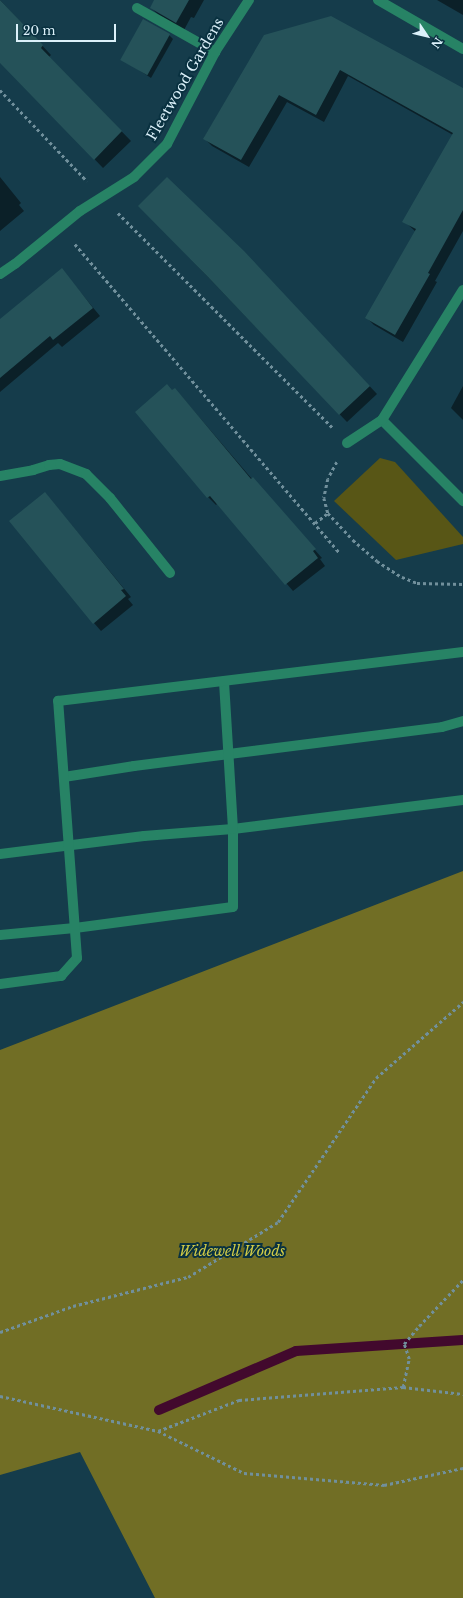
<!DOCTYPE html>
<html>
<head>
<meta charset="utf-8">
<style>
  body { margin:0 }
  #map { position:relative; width:463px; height:1598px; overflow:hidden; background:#153c4b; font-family:"Libre Baskerville",serif }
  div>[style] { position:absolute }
  .green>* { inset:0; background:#585616 }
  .forest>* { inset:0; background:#716e25 }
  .shadow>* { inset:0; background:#0007 }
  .stream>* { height:10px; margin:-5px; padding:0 5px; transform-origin:5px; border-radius:5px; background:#42092d }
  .building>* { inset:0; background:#255259; transform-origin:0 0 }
  .path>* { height:2.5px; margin-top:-1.25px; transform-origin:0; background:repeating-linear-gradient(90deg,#71909c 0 3px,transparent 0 6px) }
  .service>* { height:10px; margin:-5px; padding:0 5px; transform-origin:5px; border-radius:5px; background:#278365 }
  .minor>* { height:10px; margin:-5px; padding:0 5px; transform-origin:5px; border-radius:5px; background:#278365 }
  span { translate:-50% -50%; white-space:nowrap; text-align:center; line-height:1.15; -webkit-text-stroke:4px #093140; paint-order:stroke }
  .street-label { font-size:14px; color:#dcf1fa }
  .park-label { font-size:14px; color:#d0cb47; font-style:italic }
  .north { position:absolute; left:407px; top:16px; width:40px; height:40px; -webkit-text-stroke:3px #093140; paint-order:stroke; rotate:125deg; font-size:11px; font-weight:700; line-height:16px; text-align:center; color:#dcf1fa }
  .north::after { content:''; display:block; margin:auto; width:14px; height:18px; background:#dcf1fa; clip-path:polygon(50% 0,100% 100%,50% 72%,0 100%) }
  .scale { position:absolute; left:16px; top:24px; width:100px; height:18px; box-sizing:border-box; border:2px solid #dcf1fa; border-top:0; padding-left:5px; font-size:12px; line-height:14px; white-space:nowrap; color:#dcf1fa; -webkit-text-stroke:3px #093140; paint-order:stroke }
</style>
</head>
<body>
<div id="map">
  <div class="green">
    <i style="clip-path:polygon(380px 458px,395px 462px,463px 537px,463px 544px,396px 560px,334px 501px)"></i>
  </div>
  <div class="forest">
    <i style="clip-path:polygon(463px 871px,463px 1598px,155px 1598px,80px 1452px,0 1475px,0 1050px)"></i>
  </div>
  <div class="shadow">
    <i style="clip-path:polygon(0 0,51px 55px,49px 57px,131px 141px,103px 168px,0 61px)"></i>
    <i style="clip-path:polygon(155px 0,204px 0,194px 18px,191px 17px,184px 30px,159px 15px,151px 8px)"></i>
    <i style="clip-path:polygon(437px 0,463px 0,463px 15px)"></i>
    <i style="clip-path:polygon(169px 35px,173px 39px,151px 78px,122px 59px)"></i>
    <i style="clip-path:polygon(265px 36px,463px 89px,463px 231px,435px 281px,437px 282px,403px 342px,374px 325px,367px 318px,416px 232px,404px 221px,453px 135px,348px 76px,324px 122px,287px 102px,249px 167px,212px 146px,204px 138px)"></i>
    <i style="clip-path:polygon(0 177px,21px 203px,19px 205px,24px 211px,0 231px)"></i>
    <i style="clip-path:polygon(140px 206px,251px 260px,377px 394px,347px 422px)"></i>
    <i style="clip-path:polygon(62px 270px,100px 316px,62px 347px,58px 343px,0 392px,0 321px)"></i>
    <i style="clip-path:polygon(463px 386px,463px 420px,451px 408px)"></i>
    <i style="clip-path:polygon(173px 391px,182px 397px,252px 479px,322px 558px,320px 559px,325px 566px,293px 591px,217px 504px,216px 505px,208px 497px,137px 412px)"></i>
    <i style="clip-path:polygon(45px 493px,131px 597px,128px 599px,133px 605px,101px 631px,94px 623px)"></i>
  </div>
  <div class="stream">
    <i style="left:159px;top:1410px;width:149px;rotate:-23.3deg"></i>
    <i style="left:296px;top:1351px;width:167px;rotate:-3.8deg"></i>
  </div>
  <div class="building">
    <i style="clip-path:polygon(0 0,43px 45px,41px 48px,122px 131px,94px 160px,0 63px)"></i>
    <i style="clip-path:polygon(154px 0,189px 0,176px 23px,150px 8px)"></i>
    <i style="clip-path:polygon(331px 16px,463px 88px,463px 210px,428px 273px,430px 274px,395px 335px,365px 318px,416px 229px,402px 222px,453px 133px,340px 70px,316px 115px,279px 95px,241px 160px,203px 139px,264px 35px)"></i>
    <i style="left:143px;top:19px;width:31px;height:47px;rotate:29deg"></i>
    <i style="clip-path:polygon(167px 177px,244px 251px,370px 386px,339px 415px,208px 277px,138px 206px)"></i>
    <i style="clip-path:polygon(62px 268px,93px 308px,53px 340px,50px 336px,0 378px,0 319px)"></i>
    <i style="clip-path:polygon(167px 384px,172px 390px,175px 388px,251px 479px,253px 477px,316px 549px,313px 551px,318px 558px,285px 585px,210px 496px,207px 498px,135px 412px)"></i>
    <i style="clip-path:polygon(45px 492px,124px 589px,121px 590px,126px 596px,93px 624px,9px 521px)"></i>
  </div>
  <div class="path">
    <i style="left:0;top:90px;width:126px;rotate:46.3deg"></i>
    <i style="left:118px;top:213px;width:303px;rotate:45deg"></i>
    <i style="left:75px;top:244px;width:407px;rotate:49.4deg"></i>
    <i style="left:337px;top:462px;width:19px;rotate:118deg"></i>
    <i style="left:328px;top:479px;width:19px;rotate:102deg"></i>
    <i style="left:324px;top:498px;width:16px;rotate:75deg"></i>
    <i style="left:328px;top:513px;width:37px;rotate:47deg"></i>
    <i style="left:353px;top:540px;width:32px;rotate:41deg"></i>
    <i style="left:377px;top:561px;width:30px;rotate:33deg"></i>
    <i style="left:402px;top:577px;width:16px;rotate:22deg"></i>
    <i style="left:417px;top:583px;width:46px;rotate:1.2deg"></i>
    <i style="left:315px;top:523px;width:16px;rotate:-38deg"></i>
    <i style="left:0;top:1332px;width:77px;rotate:-19.6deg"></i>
    <i style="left:73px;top:1306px;width:119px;rotate:-14.2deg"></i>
    <i style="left:188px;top:1277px;width:105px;rotate:-31.4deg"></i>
    <i style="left:278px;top:1222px;width:174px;rotate:-55.8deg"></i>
    <i style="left:376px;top:1078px;width:116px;rotate:-41.1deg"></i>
    <i style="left:403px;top:1387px;width:29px;rotate:-78deg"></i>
    <i style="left:409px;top:1359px;width:16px;rotate:-108deg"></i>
    <i style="left:404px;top:1344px;width:23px;rotate:-50deg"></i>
    <i style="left:419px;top:1326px;width:64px;rotate:-46.3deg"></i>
    <i style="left:0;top:1396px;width:162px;rotate:12.5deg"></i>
    <i style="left:158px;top:1431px;width:96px;rotate:26deg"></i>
    <i style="left:244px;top:1473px;width:141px;rotate:4.9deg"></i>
    <i style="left:384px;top:1485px;width:81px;rotate:-12.1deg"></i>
    <i style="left:158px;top:1431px;width:87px;rotate:-20.9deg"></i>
    <i style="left:239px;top:1400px;width:165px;rotate:-4.5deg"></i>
    <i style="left:403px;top:1387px;width:60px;rotate:6.7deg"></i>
  </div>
  <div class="service">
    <i style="left:64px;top:777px;width:71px;rotate:-8.9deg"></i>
    <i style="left:134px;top:766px;width:310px;rotate:-7.2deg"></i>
    <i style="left:442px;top:727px;width:22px;rotate:-16deg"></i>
    <i style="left:0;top:854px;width:145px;rotate:-7.1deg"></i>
    <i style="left:144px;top:836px;width:89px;rotate:-4.5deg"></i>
    <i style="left:233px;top:829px;width:232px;rotate:-7.2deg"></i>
    <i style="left:0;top:935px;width:75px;rotate:-5.3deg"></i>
    <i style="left:75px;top:928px;width:159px;rotate:-7.6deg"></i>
    <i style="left:233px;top:907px;width:78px;rotate:-90deg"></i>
    <i style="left:233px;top:829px;width:148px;rotate:-93.5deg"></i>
    <i style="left:0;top:984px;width:62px;rotate:-7.5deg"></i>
    <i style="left:61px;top:976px;width:24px;rotate:-48deg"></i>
    <i style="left:77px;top:958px;width:258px;rotate:-94.2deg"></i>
    <i style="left:58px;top:701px;width:408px;rotate:-6.9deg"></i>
  </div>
  <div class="minor">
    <i style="left:378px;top:0;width:98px;rotate:30deg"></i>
    <i style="left:137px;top:8px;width:90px;rotate:29.4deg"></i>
    <i style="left:0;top:274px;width:18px;rotate:-34deg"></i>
    <i style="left:15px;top:264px;width:84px;rotate:-39.2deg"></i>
    <i style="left:80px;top:211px;width:64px;rotate:-32.2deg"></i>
    <i style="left:134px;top:177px;width:47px;rotate:-45deg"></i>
    <i style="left:167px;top:144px;width:104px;rotate:-62.4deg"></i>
    <i style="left:215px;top:52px;width:62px;rotate:-56.8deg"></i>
    <i style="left:382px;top:420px;width:115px;rotate:45deg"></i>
    <i style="left:347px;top:443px;width:42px;rotate:-33.3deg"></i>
    <i style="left:382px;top:420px;width:153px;rotate:-58.1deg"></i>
    <i style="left:0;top:476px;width:34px;rotate:-10deg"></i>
    <i style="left:33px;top:470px;width:17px;rotate:-17deg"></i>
    <i style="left:49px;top:465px;width:11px;rotate:-5deg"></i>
    <i style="left:60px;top:464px;width:28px;rotate:21deg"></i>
    <i style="left:86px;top:474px;width:34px;rotate:45deg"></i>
    <i style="left:110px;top:498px;width:96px;rotate:51.3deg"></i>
  </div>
  <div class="street-label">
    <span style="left:185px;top:79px;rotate:-60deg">Fleetwood Gardens</span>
  </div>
  <div class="park-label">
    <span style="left:232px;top:1251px">Widewell Woods</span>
  </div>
  <div class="north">N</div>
  <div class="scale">20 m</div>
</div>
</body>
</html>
